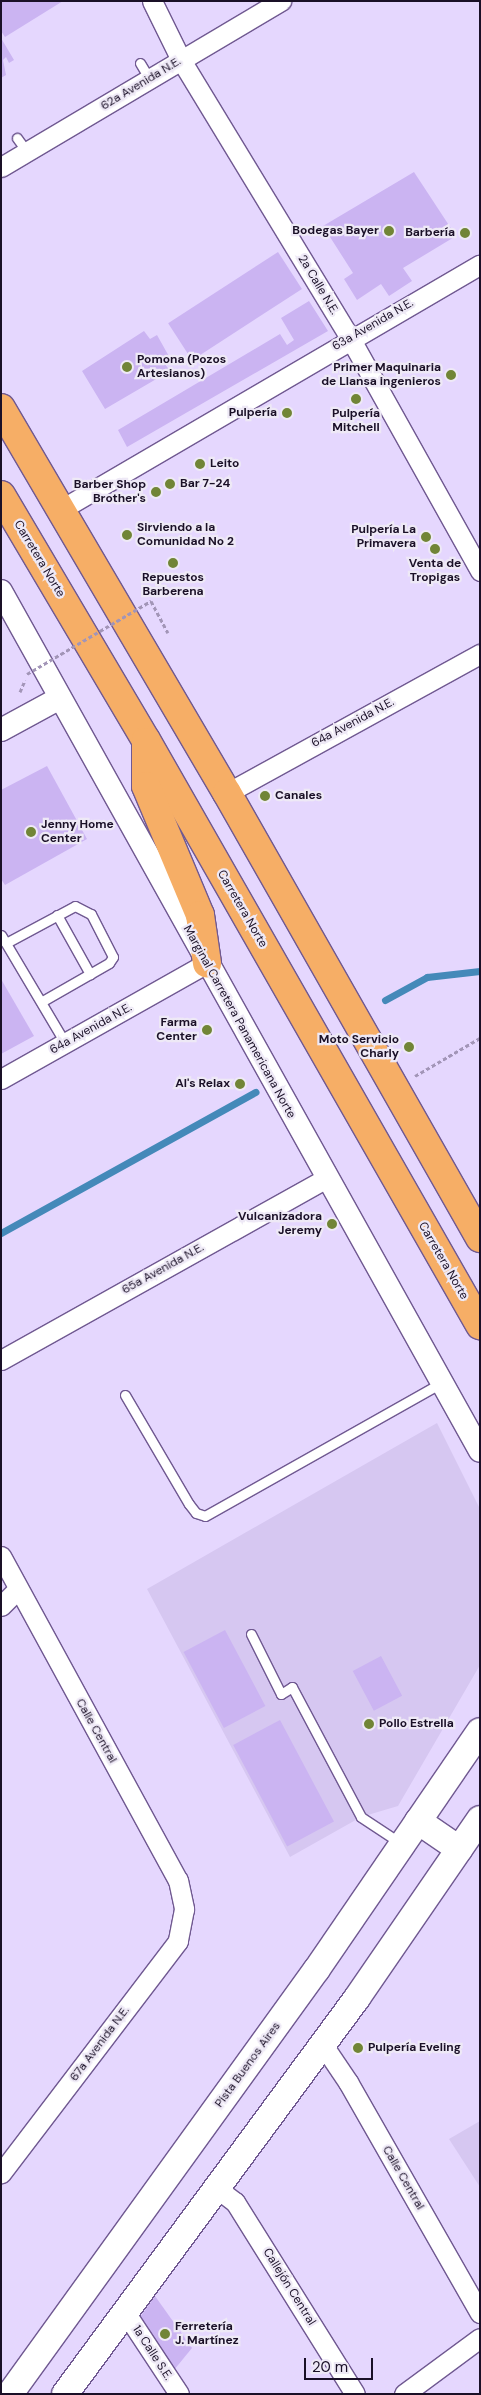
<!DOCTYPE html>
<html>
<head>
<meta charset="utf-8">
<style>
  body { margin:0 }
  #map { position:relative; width:481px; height:2395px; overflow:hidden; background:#e5d7fe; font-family:"DM Sans",sans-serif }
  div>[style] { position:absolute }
  .built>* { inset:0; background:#d6c7f1 }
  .stream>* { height:7px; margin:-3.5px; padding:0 3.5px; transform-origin:3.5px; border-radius:3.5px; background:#4489b9 }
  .building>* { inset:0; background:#cbb4f2; transform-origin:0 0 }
  .path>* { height:3px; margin-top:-1.5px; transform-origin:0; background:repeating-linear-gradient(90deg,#a295b7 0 4px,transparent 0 6.5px) }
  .roads { filter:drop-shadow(1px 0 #705991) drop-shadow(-1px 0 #705991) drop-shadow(0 1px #705991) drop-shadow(0 -1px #705991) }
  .service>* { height:9px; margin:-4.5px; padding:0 4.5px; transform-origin:4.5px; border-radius:4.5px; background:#fff }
  .minor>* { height:19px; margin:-9.5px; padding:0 9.5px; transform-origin:9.5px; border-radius:9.5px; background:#fff }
  .tertiary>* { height:22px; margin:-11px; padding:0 11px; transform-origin:11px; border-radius:11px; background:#fff }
  .secondary>* { height:26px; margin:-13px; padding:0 13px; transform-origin:13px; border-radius:13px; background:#fff }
  .trunk>* { height:28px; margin:-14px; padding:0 14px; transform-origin:14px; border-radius:14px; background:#f6ae66 }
  .path-bridge>* { height:3px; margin-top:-1.5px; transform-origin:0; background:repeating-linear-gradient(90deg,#a295b7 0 4px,transparent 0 6.5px) }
  .dots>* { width:14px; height:14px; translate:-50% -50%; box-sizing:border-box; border:2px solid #eee9f6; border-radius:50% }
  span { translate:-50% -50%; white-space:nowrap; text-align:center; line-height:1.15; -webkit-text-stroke:4.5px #eee9f6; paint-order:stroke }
  .street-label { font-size:12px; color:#1a1027 }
  .poi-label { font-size:12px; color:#1a1027; font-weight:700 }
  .right { translate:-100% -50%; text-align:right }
  .left { translate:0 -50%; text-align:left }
  .frame { position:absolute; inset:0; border:2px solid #1a1027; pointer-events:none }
  .scale { position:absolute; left:304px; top:2358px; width:69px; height:22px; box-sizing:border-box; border:2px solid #1a1027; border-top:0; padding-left:6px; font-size:15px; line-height:18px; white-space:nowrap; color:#1a1027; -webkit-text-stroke:4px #eee9f6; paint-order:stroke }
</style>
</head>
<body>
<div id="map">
  <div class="built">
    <i style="clip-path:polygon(437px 1423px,480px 1509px,480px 1665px,398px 1806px,361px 1817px,290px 1857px,147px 1589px)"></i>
    <i style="clip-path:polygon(480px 2121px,480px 2187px,449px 2139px)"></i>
  </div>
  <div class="stream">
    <i style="left:385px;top:1000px;width:48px;rotate:-28.7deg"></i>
    <i style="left:427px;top:977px;width:53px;rotate:-6.5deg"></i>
    <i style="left:1px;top:1233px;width:291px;rotate:-29deg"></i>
  </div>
  <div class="building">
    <i style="clip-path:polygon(1px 1px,63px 1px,5px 37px,1px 31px)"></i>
    <i style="clip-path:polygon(1px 38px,14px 60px,9px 63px,6px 57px,3px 60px,6px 75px,1px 78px)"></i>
    <i style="clip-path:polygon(414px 172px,456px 236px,403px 268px,412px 281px,389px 296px,381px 284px,357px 300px,344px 279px,353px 273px,323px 226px)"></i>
    <i style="left:278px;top:252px;width:44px;height:131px;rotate:57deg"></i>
    <i style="clip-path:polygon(309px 301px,328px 331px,127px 447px,118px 430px,280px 334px,287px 345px,294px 340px,281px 318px)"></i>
    <i style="clip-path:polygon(144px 331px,150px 339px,157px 335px,171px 360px,165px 364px,170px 371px,105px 409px,82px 371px)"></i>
    <i style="clip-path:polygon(47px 766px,87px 839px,5px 885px,1px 879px,1px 790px)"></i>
    <i style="clip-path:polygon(1px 979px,34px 1036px,1px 1054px)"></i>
    <i style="left:225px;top:1630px;width:86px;height:47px;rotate:62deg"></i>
    <i style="left:381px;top:1656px;width:45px;height:32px;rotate:62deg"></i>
    <i style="left:280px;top:1720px;width:115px;height:53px;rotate:62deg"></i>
    <i style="clip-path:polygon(155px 2296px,192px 2348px,174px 2370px,138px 2320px)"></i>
  </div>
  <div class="path">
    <i style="left:151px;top:601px;width:36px;rotate:62deg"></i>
    <i style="left:20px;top:692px;width:13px;rotate:-67deg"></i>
    <i style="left:415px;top:1076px;width:75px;rotate:-30.3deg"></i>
  </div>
  <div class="roads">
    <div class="service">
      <i style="left:140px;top:63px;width:17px;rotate:59deg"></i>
      <i style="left:17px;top:138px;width:17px;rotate:54deg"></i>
      <i style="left:57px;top:915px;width:68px;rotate:60.8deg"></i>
      <i style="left:1px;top:935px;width:126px;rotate:59.3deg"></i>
      <i style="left:6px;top:943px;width:78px;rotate:-28.2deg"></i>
      <i style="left:75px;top:906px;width:18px;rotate:27deg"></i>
      <i style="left:91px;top:914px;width:48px;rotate:62.9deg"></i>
      <i style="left:113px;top:957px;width:7px;rotate:124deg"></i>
      <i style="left:109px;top:963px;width:78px;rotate:150.2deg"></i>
      <i style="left:125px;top:1395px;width:126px;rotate:59.6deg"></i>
      <i style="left:189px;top:1504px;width:11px;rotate:52deg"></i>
      <i style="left:196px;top:1513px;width:9px;rotate:18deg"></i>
      <i style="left:205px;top:1516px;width:271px;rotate:-29.4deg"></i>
      <i style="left:251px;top:1634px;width:67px;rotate:63.4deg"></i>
      <i style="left:281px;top:1694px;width:13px;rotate:-32deg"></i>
      <i style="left:292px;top:1687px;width:147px;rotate:62deg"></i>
      <i style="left:361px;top:1817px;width:49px;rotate:33.4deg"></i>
    </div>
    <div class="minor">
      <i style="left:152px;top:1px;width:66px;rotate:63.8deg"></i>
      <i style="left:181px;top:60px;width:325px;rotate:58.7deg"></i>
      <i style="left:350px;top:338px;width:267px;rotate:60.8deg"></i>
      <i style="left:1px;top:167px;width:326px;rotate:-30.7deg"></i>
      <i style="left:60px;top:510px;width:486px;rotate:-30.3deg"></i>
      <i style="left:227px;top:793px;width:289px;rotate:-28.8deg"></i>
      <i style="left:1px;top:1079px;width:236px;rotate:-29.4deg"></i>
      <i style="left:1px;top:1360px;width:372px;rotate:-29.2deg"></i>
      <i style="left:1px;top:1556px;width:369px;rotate:61.4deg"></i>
      <i style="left:178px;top:1880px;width:30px;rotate:78deg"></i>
      <i style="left:184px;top:1909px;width:33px;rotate:101deg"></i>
      <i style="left:178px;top:1941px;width:292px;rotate:127.3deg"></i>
      <i style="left:1px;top:1606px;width:24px;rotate:-45deg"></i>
      <i style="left:323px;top:2045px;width:45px;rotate:56deg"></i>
      <i style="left:348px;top:2082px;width:266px;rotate:60.3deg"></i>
      <i style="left:215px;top:2187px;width:25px;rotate:37deg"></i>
      <i style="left:235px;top:2202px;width:226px;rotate:58deg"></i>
      <i style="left:125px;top:2312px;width:98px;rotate:56.6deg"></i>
      <i style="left:404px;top:2394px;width:94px;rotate:-36.4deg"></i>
    </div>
    <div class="tertiary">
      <i style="left:1px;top:591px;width:984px;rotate:60.88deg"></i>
      <i style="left:1px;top:730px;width:67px;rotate:-28.5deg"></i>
    </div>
    <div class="secondary">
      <i style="left:418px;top:1821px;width:50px;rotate:34.3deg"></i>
      <i style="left:10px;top:2394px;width:524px;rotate:-54.16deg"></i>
      <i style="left:317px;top:1969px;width:288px;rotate:-55.6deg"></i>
      <i style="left:65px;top:2394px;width:492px;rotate:-53.6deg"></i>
      <i style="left:357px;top:1998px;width:217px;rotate:-55.5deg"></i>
    </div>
    <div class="trunk">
      <i style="left:1px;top:408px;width:446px;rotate:59.6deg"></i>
      <i style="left:227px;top:793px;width:512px;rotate:60.38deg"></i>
      <i style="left:1px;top:495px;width:285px;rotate:59.4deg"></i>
      <i style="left:146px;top:740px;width:674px;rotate:60.28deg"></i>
      <i style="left:146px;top:742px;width:44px;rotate:90deg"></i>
      <i style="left:146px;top:786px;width:140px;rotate:67.3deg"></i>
      <i style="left:200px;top:915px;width:49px;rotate:81.7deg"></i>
    </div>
  </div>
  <div class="path-bridge">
    <i style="left:27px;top:674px;width:144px;rotate:-30.5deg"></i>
  </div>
  <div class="dots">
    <i style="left:389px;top:231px;background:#718536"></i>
    <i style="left:465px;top:233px;background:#718536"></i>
    <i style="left:127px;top:367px;background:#718536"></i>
    <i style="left:451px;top:375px;background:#718536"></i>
    <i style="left:356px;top:399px;background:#718536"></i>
    <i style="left:287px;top:413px;background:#718536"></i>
    <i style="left:200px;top:464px;background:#718536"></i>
    <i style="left:170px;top:484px;background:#718536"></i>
    <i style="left:156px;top:492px;background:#718536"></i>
    <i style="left:127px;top:535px;background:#718536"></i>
    <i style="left:426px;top:537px;background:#718536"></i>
    <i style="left:435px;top:549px;background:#718536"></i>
    <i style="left:173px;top:563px;background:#718536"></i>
    <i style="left:265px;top:796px;background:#718536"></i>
    <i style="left:31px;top:832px;background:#718536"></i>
    <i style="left:207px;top:1030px;background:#718536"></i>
    <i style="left:409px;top:1047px;background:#718536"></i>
    <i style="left:240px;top:1084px;background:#718536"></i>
    <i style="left:332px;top:1224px;background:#718536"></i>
    <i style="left:369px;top:1724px;background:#718536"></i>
    <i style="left:358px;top:2048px;background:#718536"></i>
    <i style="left:165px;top:2334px;background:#718536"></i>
  </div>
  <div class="street-label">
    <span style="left:141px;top:84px;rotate:-31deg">62a Avenida N.E.</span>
    <span style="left:318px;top:285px;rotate:59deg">2a Calle N.E.</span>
    <span style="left:373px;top:325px;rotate:-30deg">63a Avenida N.E.</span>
    <span style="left:39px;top:559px;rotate:59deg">Carretera Norte</span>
    <span style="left:353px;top:723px;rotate:-28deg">64a Avenida N.E.</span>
    <span style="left:242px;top:909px;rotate:60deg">Carretera Norte</span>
    <span style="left:239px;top:1022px;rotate:61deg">Marginal Carretera Panamericana Norte</span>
    <span style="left:91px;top:1029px;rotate:-29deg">64a Avenida N.E.</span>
    <span style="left:443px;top:1261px;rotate:60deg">Carretera Norte</span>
    <span style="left:163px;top:1269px;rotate:-29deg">65a Avenida N.E.</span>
    <span style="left:96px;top:1731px;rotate:61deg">Calle Central</span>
    <span style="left:100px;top:2044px;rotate:-53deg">67a Avenida N.E.</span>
    <span style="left:248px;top:2065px;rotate:-54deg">Pista Buenos Aires</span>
    <span style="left:403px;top:2178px;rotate:60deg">Calle Central</span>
    <span style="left:289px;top:2287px;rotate:58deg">Callejón Central</span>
    <span style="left:152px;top:2353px;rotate:57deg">1a Calle S.E.</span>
  </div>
  <div class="poi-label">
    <span class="right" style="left:379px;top:231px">Bodegas Bayer</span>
    <span class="right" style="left:455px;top:233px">Barbería</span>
    <span class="left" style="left:137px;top:367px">Pomona (Pozos<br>Artesianos)</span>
    <span class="right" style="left:441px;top:375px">Primer Maquinaria<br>de Llansa ingenieros</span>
    <span class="right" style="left:277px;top:413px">Pulpería</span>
    <span style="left:356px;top:421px">Pulpería<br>Mitchell</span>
    <span class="left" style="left:210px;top:464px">Leito</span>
    <span class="left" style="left:180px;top:484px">Bar 7-24</span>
    <span class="right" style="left:146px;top:492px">Barber Shop<br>Brother's</span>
    <span class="left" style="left:137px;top:535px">Sirviendo a la<br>Comunidad No 2</span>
    <span class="right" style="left:416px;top:537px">Pulpería La<br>Primavera</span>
    <span style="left:435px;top:571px">Venta de<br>Tropigas</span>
    <span style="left:173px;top:585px">Repuestos<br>Barberena</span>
    <span class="left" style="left:275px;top:796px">Canales</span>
    <span class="left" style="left:41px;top:832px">Jenny Home<br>Center</span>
    <span class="right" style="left:197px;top:1030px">Farma<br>Center</span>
    <span class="right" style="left:399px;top:1047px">Moto Servicio<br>Charly</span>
    <span class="right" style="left:230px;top:1084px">Al's Relax</span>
    <span class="right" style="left:322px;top:1224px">Vulcanizadora<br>Jeremy</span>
    <span class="left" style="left:379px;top:1724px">Pollo Estrella</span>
    <span class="left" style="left:368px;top:2048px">Pulpería Eveling</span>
    <span class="left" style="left:175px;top:2334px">Ferretería<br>J. Martínez</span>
  </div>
  <div class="frame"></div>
  <div class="scale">20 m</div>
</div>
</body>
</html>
